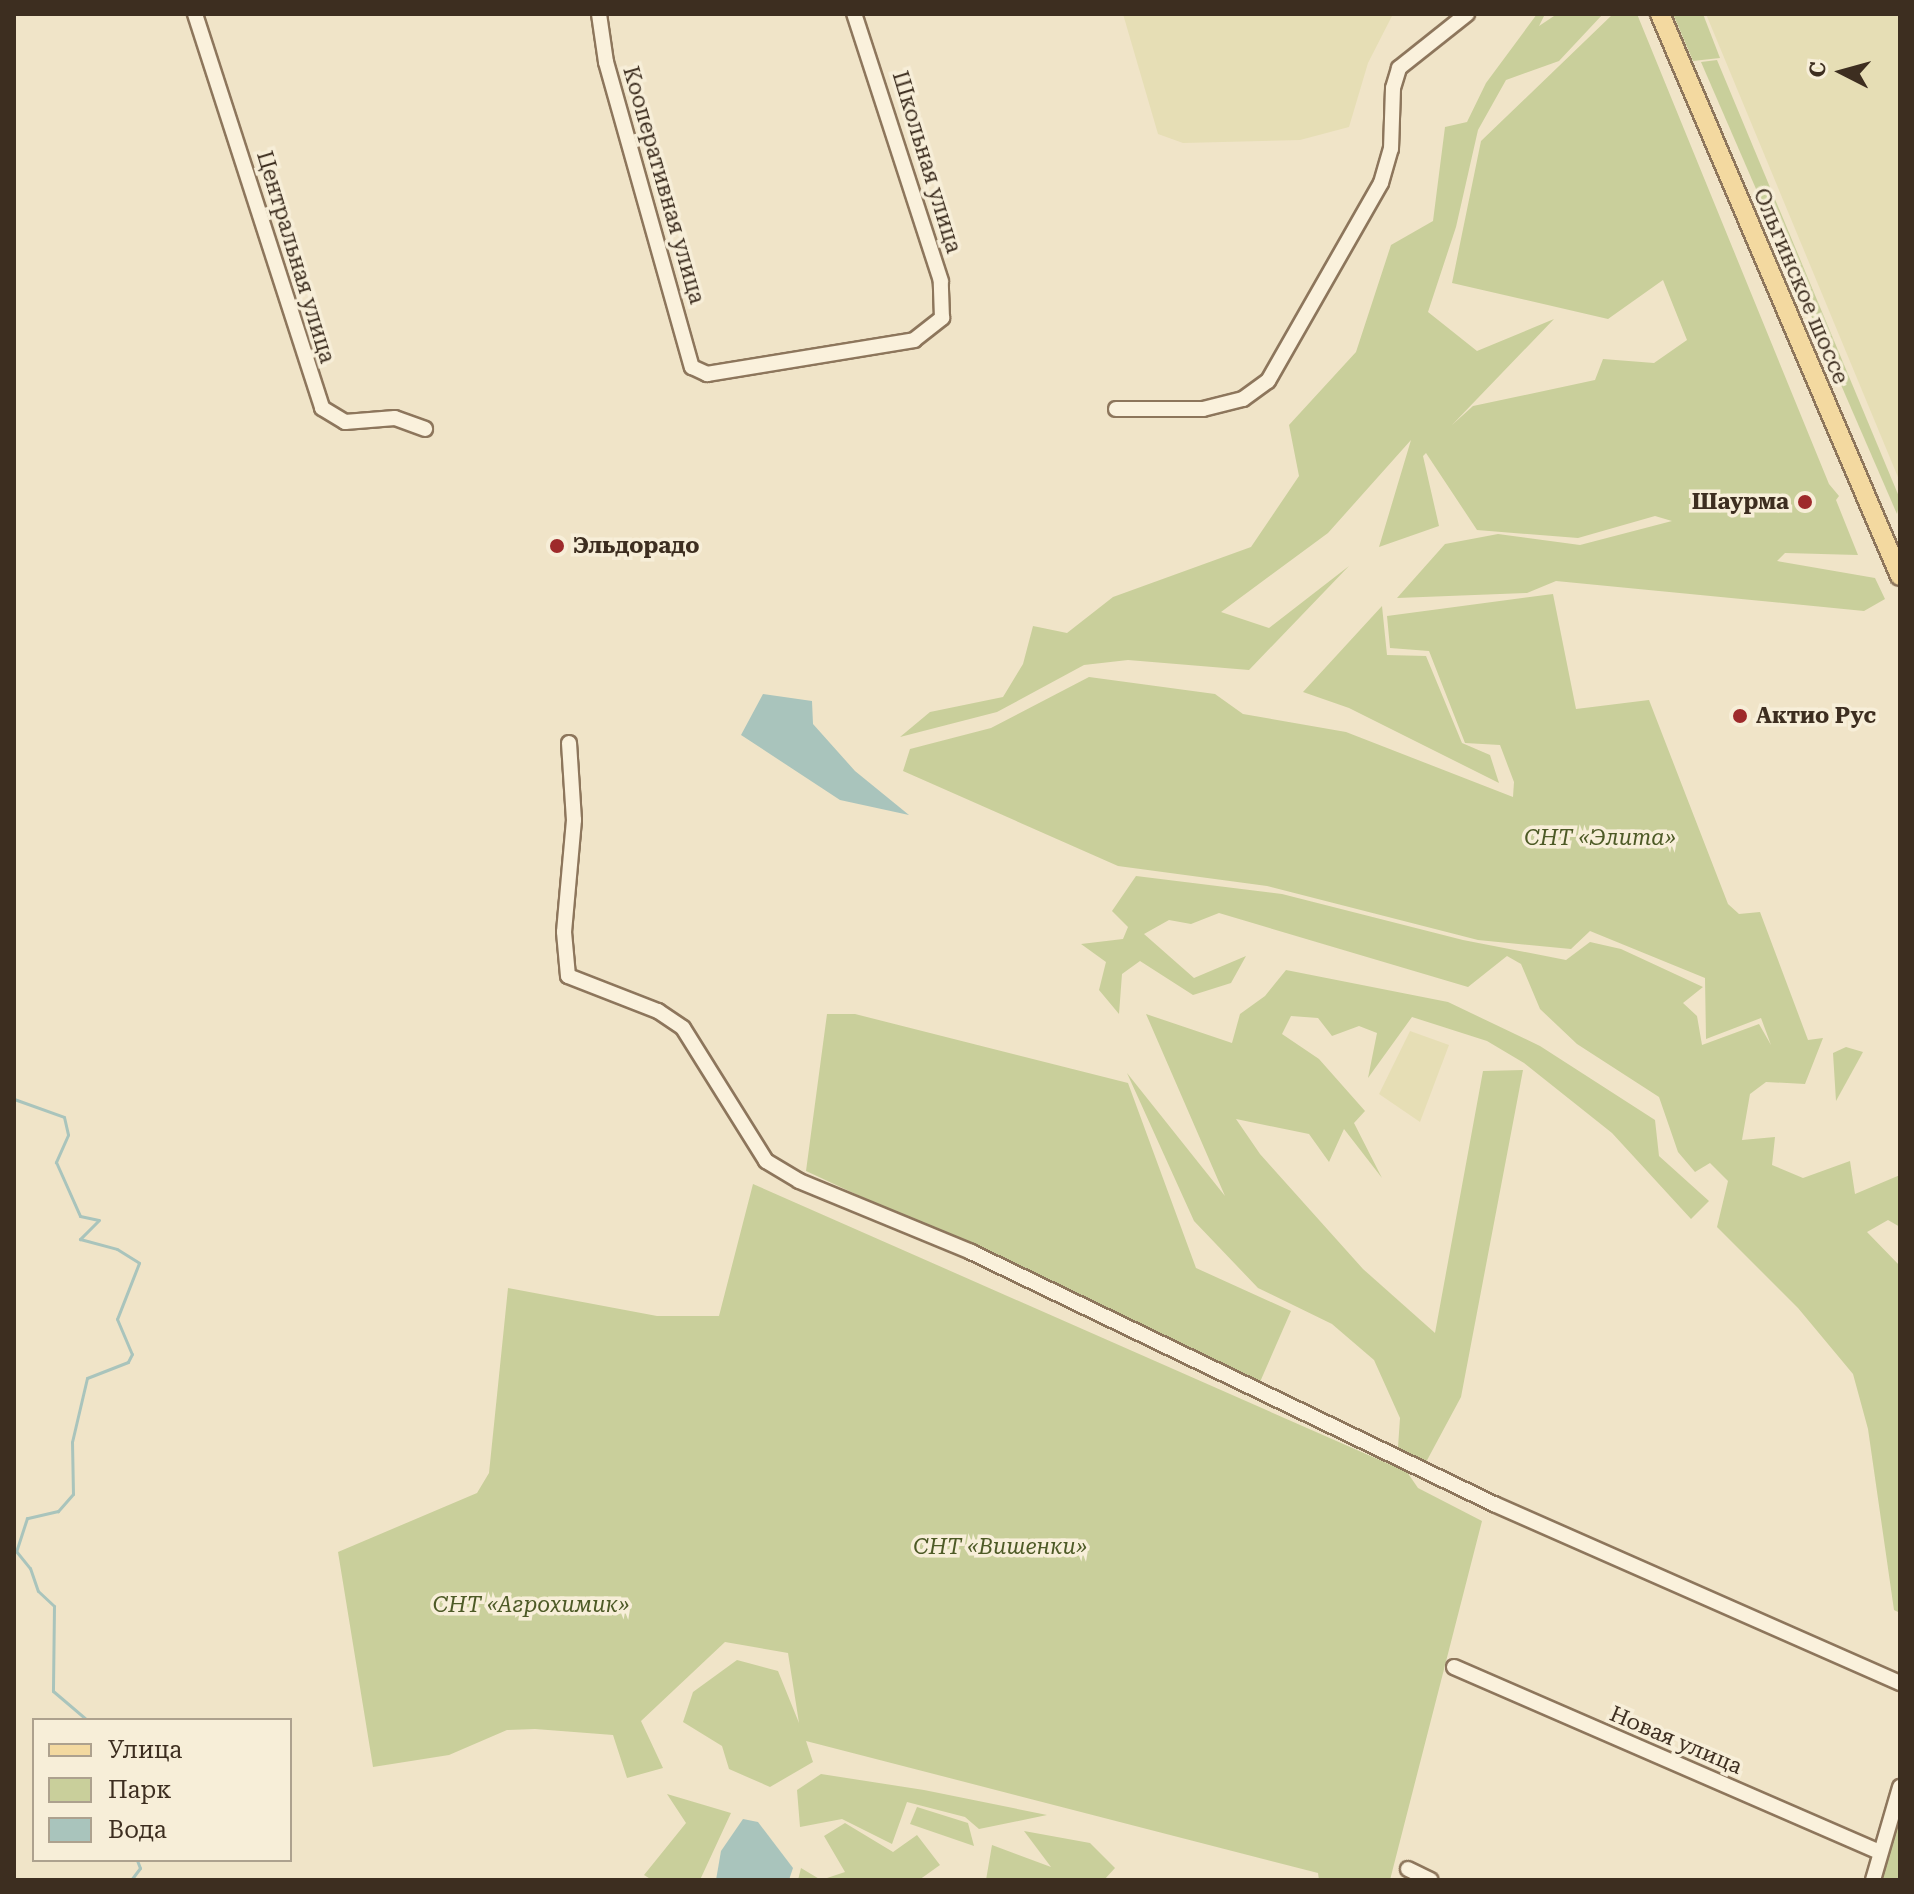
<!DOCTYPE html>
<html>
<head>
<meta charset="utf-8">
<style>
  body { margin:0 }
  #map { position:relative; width:1914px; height:1894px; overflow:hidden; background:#f0e4c8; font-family:"Roboto Serif",serif }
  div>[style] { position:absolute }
  .farmland>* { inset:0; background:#e6deb5 }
  .green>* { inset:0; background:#c9cf9b }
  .water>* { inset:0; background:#a9c4bc }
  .stream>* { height:3px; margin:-1.5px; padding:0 1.5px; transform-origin:1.5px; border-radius:1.5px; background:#a9c4bc }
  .roads { filter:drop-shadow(2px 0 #8d765c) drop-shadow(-2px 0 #8d765c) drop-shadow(0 2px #8d765c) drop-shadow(0 -2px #8d765c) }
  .minor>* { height:14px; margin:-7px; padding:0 7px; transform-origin:7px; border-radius:7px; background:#faf1dc }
  .major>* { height:18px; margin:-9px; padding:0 9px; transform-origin:9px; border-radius:9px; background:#f3d9a0 }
  .dots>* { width:22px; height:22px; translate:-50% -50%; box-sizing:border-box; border:4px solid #f7eed8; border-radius:50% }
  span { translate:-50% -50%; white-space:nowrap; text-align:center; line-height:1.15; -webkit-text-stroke:7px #f7eed8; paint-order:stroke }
  .street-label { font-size:22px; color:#3d2e20 }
  .poi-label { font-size:22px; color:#3d2e20; font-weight:700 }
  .right { translate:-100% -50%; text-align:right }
  .left { translate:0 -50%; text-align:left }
  .park-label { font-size:22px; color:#4d5a26; font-style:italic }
  .frame { position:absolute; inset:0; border:16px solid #3d2e20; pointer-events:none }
  .legend { position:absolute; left:32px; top:1718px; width:260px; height:144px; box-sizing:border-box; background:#f7eed8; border:2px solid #ada18e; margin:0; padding:10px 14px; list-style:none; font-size:24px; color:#3d2e20 }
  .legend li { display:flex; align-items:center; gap:16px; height:40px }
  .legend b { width:40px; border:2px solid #ada18e }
  .north { position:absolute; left:1802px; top:32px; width:80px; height:80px; -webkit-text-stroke:6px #f7eed8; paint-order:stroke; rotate:276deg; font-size:22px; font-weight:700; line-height:32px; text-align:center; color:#3d2e20 }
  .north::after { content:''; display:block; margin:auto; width:28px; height:36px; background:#3d2e20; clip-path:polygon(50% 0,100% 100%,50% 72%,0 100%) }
</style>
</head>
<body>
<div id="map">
  <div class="farmland">
    <i style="clip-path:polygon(1123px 14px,1393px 14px,1368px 63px,1349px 127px,1300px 140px,1183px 143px,1158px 134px)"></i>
    <i style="clip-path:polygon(1706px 14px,1900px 14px,1900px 482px)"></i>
    <i style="clip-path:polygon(1410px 1031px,1449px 1045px,1420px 1122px,1379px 1094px)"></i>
  </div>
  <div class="green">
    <i style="clip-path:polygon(1537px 14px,1545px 14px,1539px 26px,1557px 14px,1603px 14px,1559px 61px,1506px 80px,1478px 130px,1456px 227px,1428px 312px,1477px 351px,1554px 319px,1452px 425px,1473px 406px,1595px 380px,1603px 359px,1654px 363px,1687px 340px,1663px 280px,1608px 319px,1452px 283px,1481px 141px,1613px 14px,1637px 14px,1829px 484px,1839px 496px,1836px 500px,1858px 555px,1785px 553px,1777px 561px,1875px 578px,1885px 599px,1864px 611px,1556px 581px,1527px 593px,1397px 598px,1445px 544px,1498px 534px,1580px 545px,1672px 521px,1655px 516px,1578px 538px,1477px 530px,1426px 453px,1423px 456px,1439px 526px,1379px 547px,1411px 440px,1328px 533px,1221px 612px,1269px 628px,1349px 566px,1249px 670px,1128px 660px,1084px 665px,997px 712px,900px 737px,930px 712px,1003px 697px,1023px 664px,1033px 626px,1067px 633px,1113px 597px,1251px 547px,1299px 476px,1289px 425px,1356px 352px,1391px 245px,1433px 221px,1445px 127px,1467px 122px,1486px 83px)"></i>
    <i style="clip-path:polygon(1673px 14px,1703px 14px,1720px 58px,1693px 61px)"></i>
    <i style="clip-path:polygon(1717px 60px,1900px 499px,1897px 514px,1701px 62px)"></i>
    <i style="clip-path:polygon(1553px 594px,1576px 709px,1649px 700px,1728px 904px,1739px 914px,1760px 912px,1808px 1040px,1823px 1038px,1805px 1084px,1766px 1082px,1750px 1094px,1742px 1140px,1775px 1137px,1772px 1165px,1803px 1178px,1850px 1161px,1855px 1194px,1900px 1175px,1900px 1227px,1888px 1220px,1867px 1232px,1900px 1266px,1900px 1613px,1894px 1610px,1868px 1429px,1853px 1374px,1798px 1308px,1717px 1227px,1728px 1181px,1710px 1163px,1695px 1172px,1678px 1152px,1659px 1097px,1577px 1044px,1540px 1009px,1521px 964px,1507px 956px,1468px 987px,1219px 913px,1191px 924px,1169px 920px,1144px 934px,1194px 978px,1246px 956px,1231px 983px,1193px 995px,1140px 961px,1122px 974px,1119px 1014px,1099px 990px,1106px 962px,1081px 944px,1123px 939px,1128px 927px,1112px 911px,1136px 876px,1282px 894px,1463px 940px,1566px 960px,1590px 942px,1621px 949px,1703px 987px,1683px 1003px,1697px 1016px,1702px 1045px,1759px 1024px,1771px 1045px,1761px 1018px,1706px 1039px,1705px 978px,1590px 931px,1571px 949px,1478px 940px,1267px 886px,1118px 866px,903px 771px,910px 749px,991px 728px,1089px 677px,1215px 694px,1243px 714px,1346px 732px,1513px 797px,1514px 782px,1500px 745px,1465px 743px,1429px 651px,1390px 648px,1387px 616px)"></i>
    <i style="clip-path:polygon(1382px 606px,1387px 655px,1426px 656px,1462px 743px,1490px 755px,1499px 783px,1349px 708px,1303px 692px)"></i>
    <i style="clip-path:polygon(1286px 970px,1448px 1002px,1540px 1046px,1655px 1120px,1659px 1156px,1709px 1201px,1691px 1219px,1612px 1133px,1524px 1063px,1487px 1041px,1412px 1017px,1368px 1078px,1377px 1033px,1359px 1026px,1332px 1036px,1318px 1018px,1291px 1016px,1282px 1034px,1319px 1059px,1365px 1111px,1354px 1123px,1382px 1178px,1344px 1129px,1329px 1162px,1309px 1134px,1236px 1119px,1260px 1154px,1363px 1269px,1435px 1333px,1483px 1071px,1523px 1070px,1461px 1397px,1425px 1464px,1398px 1447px,1400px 1418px,1374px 1360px,1332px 1324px,1258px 1288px,1194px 1221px,1127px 1073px,1225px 1196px,1146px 1014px,1232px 1043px,1240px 1014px,1265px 996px)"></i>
    <i style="clip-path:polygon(827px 1014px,855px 1014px,1128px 1083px,1196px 1268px,1291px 1311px,1260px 1382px,806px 1171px)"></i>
    <i style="clip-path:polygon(1846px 1047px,1863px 1052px,1836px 1101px,1833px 1053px)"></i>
    <i style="clip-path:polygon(753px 1184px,1407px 1472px,1418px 1488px,1482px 1521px,1390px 1880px,1319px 1880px,1318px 1873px,806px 1741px,813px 1762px,770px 1787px,729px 1769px,722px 1746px,683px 1722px,693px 1692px,737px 1660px,778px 1671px,799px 1723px,788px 1653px,725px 1642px,641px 1721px,663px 1768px,627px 1778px,613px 1735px,535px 1729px,507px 1730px,449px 1755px,373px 1767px,338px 1552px,477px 1493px,489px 1473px,508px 1288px,657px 1316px,719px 1316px)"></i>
    <i style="clip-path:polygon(821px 1774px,924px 1790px,1047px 1815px,979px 1829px,965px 1817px,907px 1802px,892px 1844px,842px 1819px,800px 1827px,797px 1790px)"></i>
    <i style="clip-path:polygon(667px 1794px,731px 1813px,700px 1880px,652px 1880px,644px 1875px,686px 1823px)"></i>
    <i style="clip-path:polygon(1900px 1798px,1899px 1880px,1879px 1880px)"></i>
    <i style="clip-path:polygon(917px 1807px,968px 1823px,974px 1846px,910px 1824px)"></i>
    <i style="clip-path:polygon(845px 1823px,893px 1852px,917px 1835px,940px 1865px,919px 1880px,798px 1880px,801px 1868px,821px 1880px,845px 1872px,824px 1836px)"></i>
    <i style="clip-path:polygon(1024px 1831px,1090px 1843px,1115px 1868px,1104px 1880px,986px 1880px,992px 1845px,1051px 1867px)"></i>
  </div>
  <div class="water">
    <i style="clip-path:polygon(763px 694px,812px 701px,813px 724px,855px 771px,909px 815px,840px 800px,741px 735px)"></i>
    <i style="clip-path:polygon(743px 1819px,758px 1822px,793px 1868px,789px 1880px,716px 1880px,721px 1851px)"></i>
  </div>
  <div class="stream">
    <i style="left:14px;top:1021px;width:34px;rotate:90deg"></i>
    <i style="left:14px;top:1099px;width:53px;rotate:19.8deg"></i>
    <i style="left:64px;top:1117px;width:18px;rotate:77deg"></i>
    <i style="left:68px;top:1135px;width:30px;rotate:114deg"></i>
    <i style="left:56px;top:1162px;width:59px;rotate:66deg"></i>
    <i style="left:80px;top:1216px;width:19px;rotate:12deg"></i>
    <i style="left:99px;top:1220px;width:27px;rotate:135deg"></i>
    <i style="left:80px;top:1239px;width:38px;rotate:15deg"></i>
    <i style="left:117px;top:1249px;width:26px;rotate:32deg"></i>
    <i style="left:139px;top:1263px;width:60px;rotate:111.4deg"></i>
    <i style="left:117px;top:1319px;width:38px;rotate:67deg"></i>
    <i style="left:132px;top:1354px;width:9px;rotate:117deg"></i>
    <i style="left:128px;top:1362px;width:44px;rotate:158.7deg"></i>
    <i style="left:87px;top:1378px;width:66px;rotate:103.2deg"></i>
    <i style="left:72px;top:1442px;width:52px;rotate:88.9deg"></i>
    <i style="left:73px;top:1494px;width:23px;rotate:131deg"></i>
    <i style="left:58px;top:1511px;width:32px;rotate:167deg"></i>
    <i style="left:27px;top:1518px;width:35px;rotate:108deg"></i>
    <i style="left:16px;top:1551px;width:22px;rotate:51deg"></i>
    <i style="left:30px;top:1568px;width:24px;rotate:71deg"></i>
    <i style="left:38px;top:1591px;width:22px;rotate:43deg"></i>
    <i style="left:54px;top:1606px;width:85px;rotate:90.7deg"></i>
    <i style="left:53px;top:1691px;width:45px;rotate:40.5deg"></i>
    <i style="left:131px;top:1880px;width:15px;rotate:-53deg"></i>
    <i style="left:140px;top:1868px;width:9px;rotate:-111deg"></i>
  </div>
  <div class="roads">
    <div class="minor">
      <i style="left:195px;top:14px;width:414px;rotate:72.1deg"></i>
      <i style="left:322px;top:408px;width:27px;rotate:31deg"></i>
      <i style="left:345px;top:422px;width:50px;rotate:-4.6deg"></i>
      <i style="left:395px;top:418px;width:32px;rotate:20deg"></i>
      <i style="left:599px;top:14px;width:49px;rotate:81.7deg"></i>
      <i style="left:606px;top:62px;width:317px;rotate:74.3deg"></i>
      <i style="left:692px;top:367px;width:17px;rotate:25deg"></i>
      <i style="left:707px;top:374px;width:210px;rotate:-9.3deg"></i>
      <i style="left:914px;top:340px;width:36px;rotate:-38deg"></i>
      <i style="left:942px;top:318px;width:37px;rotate:-92deg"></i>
      <i style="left:941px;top:281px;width:281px;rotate:-108deg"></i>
      <i style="left:1116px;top:409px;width:87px"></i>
      <i style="left:1203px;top:409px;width:41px;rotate:-14deg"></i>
      <i style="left:1243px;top:399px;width:31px;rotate:-36deg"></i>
      <i style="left:1268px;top:381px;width:228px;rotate:-60.3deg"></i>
      <i style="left:1381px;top:183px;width:35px;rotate:-74deg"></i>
      <i style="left:1391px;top:149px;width:61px;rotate:-88.1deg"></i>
      <i style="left:1393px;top:88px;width:21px;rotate:-73deg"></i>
      <i style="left:1399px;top:68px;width:87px;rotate:-38.5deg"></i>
      <i style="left:569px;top:743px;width:77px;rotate:86.3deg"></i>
      <i style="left:574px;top:820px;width:112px;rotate:95.1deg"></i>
      <i style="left:564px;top:932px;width:44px;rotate:84.8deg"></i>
      <i style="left:568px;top:976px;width:97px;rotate:21.3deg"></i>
      <i style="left:658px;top:1011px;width:30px;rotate:34deg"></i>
      <i style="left:683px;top:1028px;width:157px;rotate:58deg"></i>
      <i style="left:766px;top:1161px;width:39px;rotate:31deg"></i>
      <i style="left:799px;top:1181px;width:186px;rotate:22.4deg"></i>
      <i style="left:971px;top:1252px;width:581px;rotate:25.73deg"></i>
      <i style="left:1494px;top:1504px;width:444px;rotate:23.8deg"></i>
      <i style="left:1454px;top:1667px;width:464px;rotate:23.5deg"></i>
      <i style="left:1408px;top:1869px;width:25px;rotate:26deg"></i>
      <i style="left:1873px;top:1880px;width:97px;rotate:-73.8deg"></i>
    </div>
    <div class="major">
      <i style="left:1660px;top:14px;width:611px;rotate:66.88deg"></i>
    </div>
  </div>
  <div class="dots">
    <i style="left:1805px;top:502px;background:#9e2a2b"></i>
    <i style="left:557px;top:546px;background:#9e2a2b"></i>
    <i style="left:1740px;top:716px;background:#9e2a2b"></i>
  </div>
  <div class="street-label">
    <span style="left:927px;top:162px;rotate:73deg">Школьная улица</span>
    <span style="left:664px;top:185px;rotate:74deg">Кооперативная улица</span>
    <span style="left:296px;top:257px;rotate:73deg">Центральная улица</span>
    <span style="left:1801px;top:286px;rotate:67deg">Ольгинское шоссе</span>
    <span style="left:1676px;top:1740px;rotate:23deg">Новая улица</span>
  </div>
  <div class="poi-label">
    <span class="right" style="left:1789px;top:502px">Шаурма</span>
    <span class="left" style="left:573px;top:546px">Эльдорадо</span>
    <span class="left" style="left:1756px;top:716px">Актио Рус</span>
  </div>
  <div class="park-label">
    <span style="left:1600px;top:838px">СНТ «Элита»</span>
    <span style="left:1000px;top:1547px">СНТ «Вишенки»</span>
    <span style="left:531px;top:1605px">СНТ «Агрохимик»</span>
  </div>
  <div class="frame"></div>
  <ul class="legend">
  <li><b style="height:10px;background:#f3d9a0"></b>Улица</li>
  <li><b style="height:22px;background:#c9cf9b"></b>Парк</li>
  <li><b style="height:22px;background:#a9c4bc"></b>Вода</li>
  </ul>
  <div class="north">С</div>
</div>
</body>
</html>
